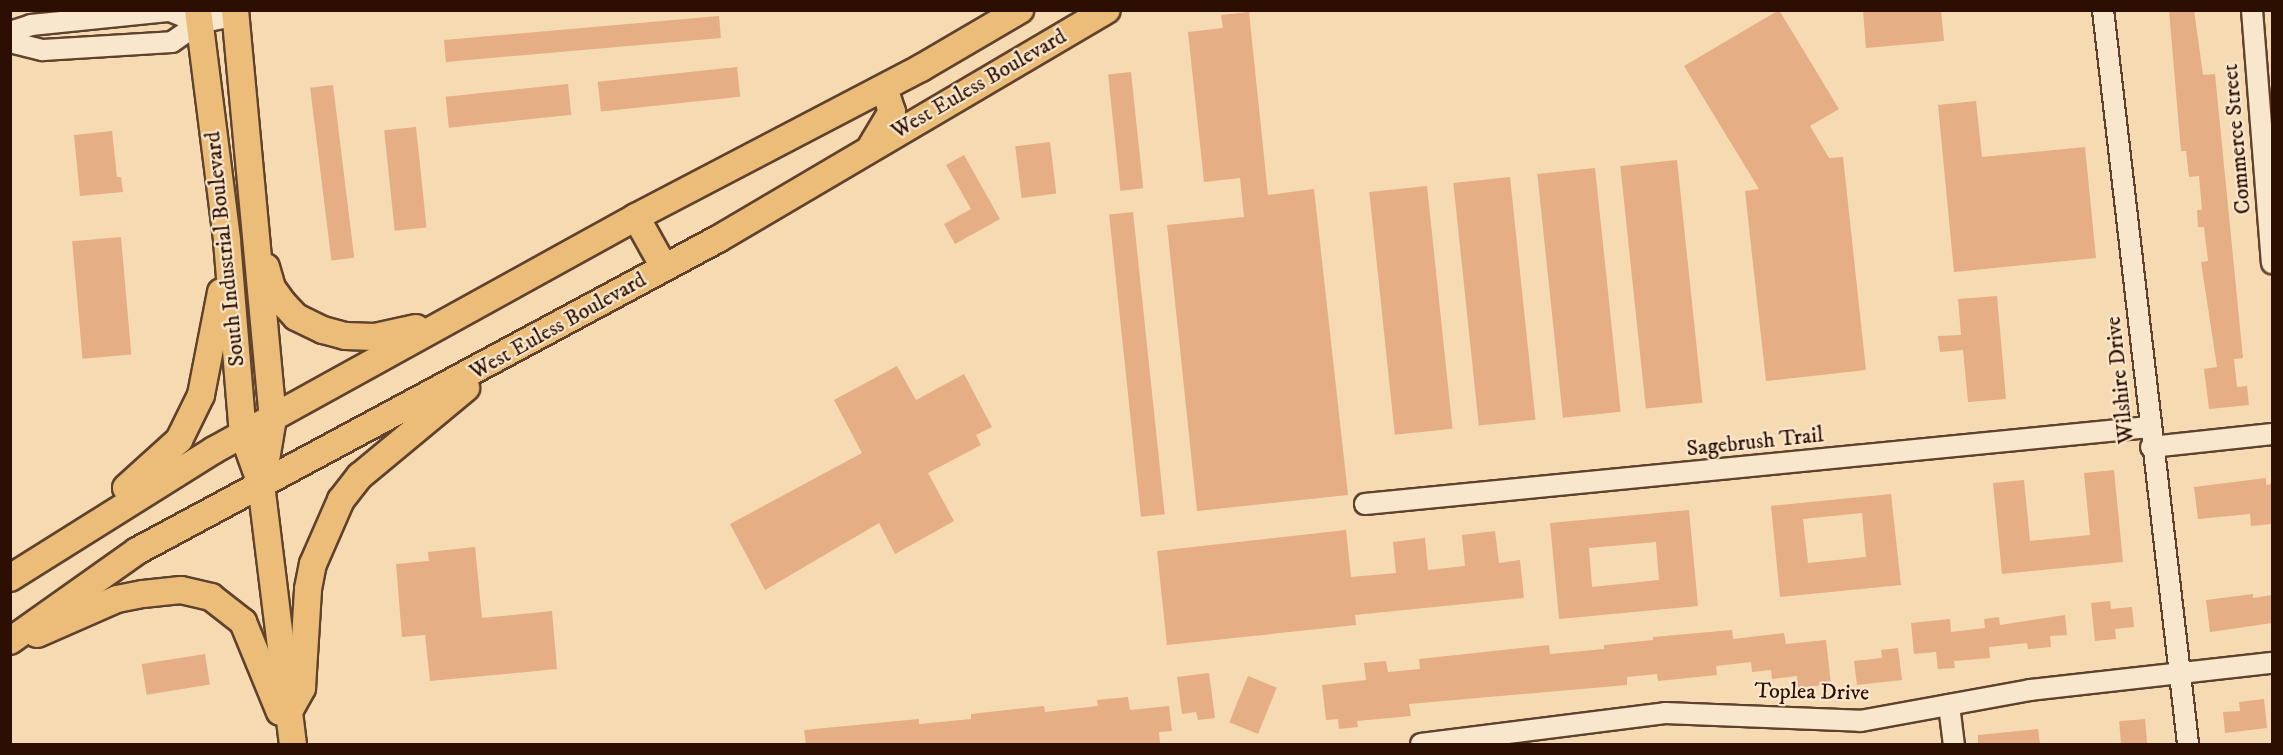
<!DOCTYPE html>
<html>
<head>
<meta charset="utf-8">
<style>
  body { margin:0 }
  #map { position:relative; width:2283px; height:755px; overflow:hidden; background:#f6dab2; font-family:"IM FELL DW Pica",serif }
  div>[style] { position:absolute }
  .building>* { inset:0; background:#e6ae84; transform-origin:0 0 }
  .roads { filter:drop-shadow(2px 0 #5f422d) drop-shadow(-2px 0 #5f422d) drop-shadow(0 2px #5f422d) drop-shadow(0 -2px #5f422d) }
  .minor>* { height:20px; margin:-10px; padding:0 10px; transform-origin:10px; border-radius:10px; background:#f9e7cd }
  .major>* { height:26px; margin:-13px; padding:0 13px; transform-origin:13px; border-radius:13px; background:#ebbd79 }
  span { translate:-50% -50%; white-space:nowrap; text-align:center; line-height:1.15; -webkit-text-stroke:4.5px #f9e7cd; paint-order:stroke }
  .street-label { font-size:22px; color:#2d0f01 }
  .frame { position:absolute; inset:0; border:12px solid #2d0f01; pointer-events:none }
</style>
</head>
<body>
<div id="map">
  <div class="building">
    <i style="clip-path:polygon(1779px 10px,1839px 109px,1810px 126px,1829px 158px,1843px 157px,1866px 370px,1766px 381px,1745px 191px,1759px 189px,1684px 66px)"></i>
    <i style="clip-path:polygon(1863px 10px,1941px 10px,1944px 41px,1866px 48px)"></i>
    <i style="clip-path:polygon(2169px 10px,2194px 10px,2203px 75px,2215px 74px,2243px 358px,2234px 359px,2237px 387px,2247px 386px,2249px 405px,2209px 409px,2204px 369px,2217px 367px,2201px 262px,2208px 261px,2204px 227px,2198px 227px,2197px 210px,2202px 210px,2199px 176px,2189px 177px,2186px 151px,2181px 151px)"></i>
    <i style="clip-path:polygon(1249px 12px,1268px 195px,1314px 189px,1348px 495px,1197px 511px,1167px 225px,1244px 217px,1240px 178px,1204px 182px,1188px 32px,1223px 28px,1221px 15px)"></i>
    <i style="left:719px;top:16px;width:22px;height:276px;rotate:85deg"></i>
    <i style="left:737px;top:67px;width:30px;height:140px;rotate:84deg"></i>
    <i style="left:1131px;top:72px;width:117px;height:23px;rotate:84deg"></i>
    <i style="left:568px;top:84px;width:31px;height:123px;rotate:84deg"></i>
    <i style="left:333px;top:85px;width:174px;height:23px;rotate:83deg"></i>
    <i style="clip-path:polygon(1976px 101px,1982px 157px,2085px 147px,2096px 258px,1954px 272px,1938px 105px)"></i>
    <i style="left:416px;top:127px;width:101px;height:32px;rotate:84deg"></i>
    <i style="clip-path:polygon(112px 131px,117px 177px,121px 177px,123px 192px,80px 196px,74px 135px)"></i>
    <i style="left:1050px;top:142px;width:52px;height:35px;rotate:83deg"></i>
    <i style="clip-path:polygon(964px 155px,1000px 219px,955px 244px,944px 224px,971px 209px,946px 165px)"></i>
    <i style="left:1677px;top:160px;width:244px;height:57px;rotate:84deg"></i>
    <i style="left:1595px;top:168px;width:245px;height:58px;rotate:84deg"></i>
    <i style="left:1510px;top:177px;width:244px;height:57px;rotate:84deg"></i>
    <i style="left:1427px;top:186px;width:244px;height:58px;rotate:84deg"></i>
    <i style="left:1133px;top:212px;width:304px;height:24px;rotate:84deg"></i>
    <i style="left:121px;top:237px;width:118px;height:49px;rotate:85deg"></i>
    <i style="clip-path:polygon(1997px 296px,2006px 399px,1968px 402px,1963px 350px,1940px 352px,1938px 336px,1961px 335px,1958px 299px)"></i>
    <i style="clip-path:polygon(897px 366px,916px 400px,964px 374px,992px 427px,976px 435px,981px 445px,928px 473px,954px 521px,895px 554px,879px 523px,765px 590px,730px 524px,862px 453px,834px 400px)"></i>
    <i style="clip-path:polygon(2114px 470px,2123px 562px,2002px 574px,1993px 483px,2024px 480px,2030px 541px,2090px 535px,2084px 473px)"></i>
    <i style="clip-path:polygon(2266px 478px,2266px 485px,2272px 484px,2272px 524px,2251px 526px,2250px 514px,2198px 519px,2194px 487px)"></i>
    <i style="clip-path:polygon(evenodd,1891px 494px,1901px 585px,1780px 597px,1771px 506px,1891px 494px,1862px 513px,1866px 557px,1808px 563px,1803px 519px,1862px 513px)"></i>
    <i style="clip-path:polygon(evenodd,1689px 510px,1698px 606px,1559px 619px,1550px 523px,1689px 510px,1656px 542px,1659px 580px,1592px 587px,1589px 548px,1656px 542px)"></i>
    <i style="clip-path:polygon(1346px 530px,1351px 577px,1396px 573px,1393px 542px,1425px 538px,1428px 570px,1465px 566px,1462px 535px,1495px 531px,1499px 563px,1520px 560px,1524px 598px,1355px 615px,1356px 625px,1167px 645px,1157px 551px)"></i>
    <i style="clip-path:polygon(475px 547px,482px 618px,552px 611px,557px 669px,430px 681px,425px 635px,402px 637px,396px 564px,429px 561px,428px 552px)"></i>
    <i style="clip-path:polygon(2253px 594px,2253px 598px,2272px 595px,2272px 623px,2210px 632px,2206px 600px)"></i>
    <i style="clip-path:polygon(2110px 601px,2111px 609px,2132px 607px,2134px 627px,2115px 629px,2116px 639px,2095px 641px,2091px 603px)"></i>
    <i style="clip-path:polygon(2065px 615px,2067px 635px,2050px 636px,2051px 647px,2028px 649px,2027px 643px,1989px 647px,1990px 658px,1954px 661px,1955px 668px,1938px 669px,1936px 652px,1914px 654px,1911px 623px,1950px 619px,1951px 632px,1985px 628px,1984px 619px,1999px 617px,2000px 625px)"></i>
    <i style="clip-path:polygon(1732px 630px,1733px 639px,1784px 633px,1786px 644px,1826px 640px,1831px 684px,1798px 688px,1797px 676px,1772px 679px,1771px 670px,1752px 672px,1751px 662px,1716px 666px,1717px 675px,1658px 681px,1657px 674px,1627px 677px,1627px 685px,1409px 704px,1411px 716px,1357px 721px,1358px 727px,1339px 729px,1338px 719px,1326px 720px,1322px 685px,1366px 680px,1364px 663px,1386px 661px,1388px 672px,1420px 669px,1419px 659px,1549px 645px,1550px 654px,1604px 649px,1604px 645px,1653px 640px,1653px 637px)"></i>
    <i style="clip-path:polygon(1898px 648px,1902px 680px,1857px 685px,1854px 661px,1882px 658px,1881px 650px)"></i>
    <i style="left:205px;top:654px;width:31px;height:64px;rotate:81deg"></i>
    <i style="clip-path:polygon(1209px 673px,1215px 718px,1198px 720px,1196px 712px,1182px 714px,1177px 677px)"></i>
    <i style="left:1248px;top:676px;width:31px;height:50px;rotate:22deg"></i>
    <i style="clip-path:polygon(1128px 697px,1130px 710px,1169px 706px,1172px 731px,1159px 732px,1160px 744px,806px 744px,804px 730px,919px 719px,919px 724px,971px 719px,971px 714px,1044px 706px,1045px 712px,1098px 706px,1097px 700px)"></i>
    <i style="clip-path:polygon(2264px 699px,2267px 728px,2225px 733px,2223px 712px,2240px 711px,2239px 702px)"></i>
    <i style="left:2145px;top:719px;width:25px;height:26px;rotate:85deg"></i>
    <i style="clip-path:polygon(2038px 729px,2040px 744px,1978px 744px,1978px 735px)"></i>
  </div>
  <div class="roads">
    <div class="minor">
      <i style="left:2103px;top:10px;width:739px;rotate:83.39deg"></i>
      <i style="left:2252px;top:10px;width:254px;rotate:85.5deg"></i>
      <i style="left:10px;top:32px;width:22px;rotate:-18deg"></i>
      <i style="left:31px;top:25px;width:140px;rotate:-5.8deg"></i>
      <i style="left:170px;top:11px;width:31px;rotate:22deg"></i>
      <i style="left:10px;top:42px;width:34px;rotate:14deg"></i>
      <i style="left:43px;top:50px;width:129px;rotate:-3.5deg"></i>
      <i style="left:172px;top:42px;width:33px;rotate:-35deg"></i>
      <i style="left:199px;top:23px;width:38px;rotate:-12deg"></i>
      <i style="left:2151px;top:447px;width:122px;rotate:-6.1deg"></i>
      <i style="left:1365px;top:504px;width:788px;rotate:-5.61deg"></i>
      <i style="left:1949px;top:705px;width:39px;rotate:83deg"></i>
      <i style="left:1421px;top:744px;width:246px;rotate:-7.2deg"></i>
      <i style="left:1665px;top:713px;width:195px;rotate:2.3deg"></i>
      <i style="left:1860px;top:721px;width:173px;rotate:-10.3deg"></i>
      <i style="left:2030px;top:690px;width:244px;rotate:-6.4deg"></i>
    </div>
    <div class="major">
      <i style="left:198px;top:10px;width:233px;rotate:82.8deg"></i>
      <i style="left:227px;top:241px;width:194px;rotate:85.3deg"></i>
      <i style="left:243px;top:434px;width:53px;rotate:70.2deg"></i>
      <i style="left:261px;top:484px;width:262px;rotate:83deg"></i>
      <i style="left:235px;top:10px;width:410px;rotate:84.7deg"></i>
      <i style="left:273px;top:418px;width:67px;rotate:99.5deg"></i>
      <i style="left:872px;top:145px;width:39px;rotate:-59deg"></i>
      <i style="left:892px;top:112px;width:25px;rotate:-108deg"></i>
      <i style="left:636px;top:217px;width:57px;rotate:60.8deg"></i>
      <i style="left:266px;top:267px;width:22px;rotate:74deg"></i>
      <i style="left:272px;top:288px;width:19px;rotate:54deg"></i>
      <i style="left:283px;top:303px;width:19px;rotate:47deg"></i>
      <i style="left:296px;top:317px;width:30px;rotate:26deg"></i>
      <i style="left:323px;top:330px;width:23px;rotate:15deg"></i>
      <i style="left:345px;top:336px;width:30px;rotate:2deg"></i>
      <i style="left:375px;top:337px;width:42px;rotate:-12.4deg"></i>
      <i style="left:126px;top:488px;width:72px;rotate:-42.2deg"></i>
      <i style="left:179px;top:440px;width:50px;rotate:-63.9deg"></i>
      <i style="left:201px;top:395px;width:105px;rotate:-79deg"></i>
      <i style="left:10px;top:578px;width:241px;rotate:-32.1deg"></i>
      <i style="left:214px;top:450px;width:482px;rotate:-28.9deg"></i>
      <i style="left:636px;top:217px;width:322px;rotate:-27.6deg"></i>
      <i style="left:921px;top:68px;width:115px;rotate:-30.4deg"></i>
      <i style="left:37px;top:634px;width:87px;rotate:-23.6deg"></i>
      <i style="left:117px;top:599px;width:26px;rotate:-11deg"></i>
      <i style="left:143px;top:594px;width:38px;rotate:-6deg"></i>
      <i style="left:181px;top:590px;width:31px;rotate:13deg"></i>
      <i style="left:211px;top:597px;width:41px;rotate:38deg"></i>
      <i style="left:243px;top:622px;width:97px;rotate:67.7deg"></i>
      <i style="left:10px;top:641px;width:156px;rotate:-35.3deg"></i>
      <i style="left:137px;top:551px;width:659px;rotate:-28.24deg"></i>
      <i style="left:718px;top:239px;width:451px;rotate:-30.5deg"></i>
      <i style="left:291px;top:708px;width:23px;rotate:-61deg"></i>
      <i style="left:302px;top:688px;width:99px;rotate:-86.5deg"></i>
      <i style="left:308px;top:589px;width:25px;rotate:-79deg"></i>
      <i style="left:313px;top:564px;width:70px;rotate:-66.4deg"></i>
      <i style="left:341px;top:500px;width:31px;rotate:-52deg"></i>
      <i style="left:360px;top:476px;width:138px;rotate:-39.7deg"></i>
    </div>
  </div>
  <div class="street-label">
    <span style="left:979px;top:84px;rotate:-30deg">West Euless Boulevard</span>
    <span style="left:2237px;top:139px;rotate:-95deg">Commerce Street</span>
    <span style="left:225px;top:249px;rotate:-96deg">South Industrial Boulevard</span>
    <span style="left:558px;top:326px;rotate:-29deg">West Euless Boulevard</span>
    <span style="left:2120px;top:380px;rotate:-96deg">Wilshire Drive</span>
    <span style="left:1755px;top:442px;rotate:-6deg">Sagebrush Trail</span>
    <span style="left:1812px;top:692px;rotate:1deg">Toplea Drive</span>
  </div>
  <div class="frame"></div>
</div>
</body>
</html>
